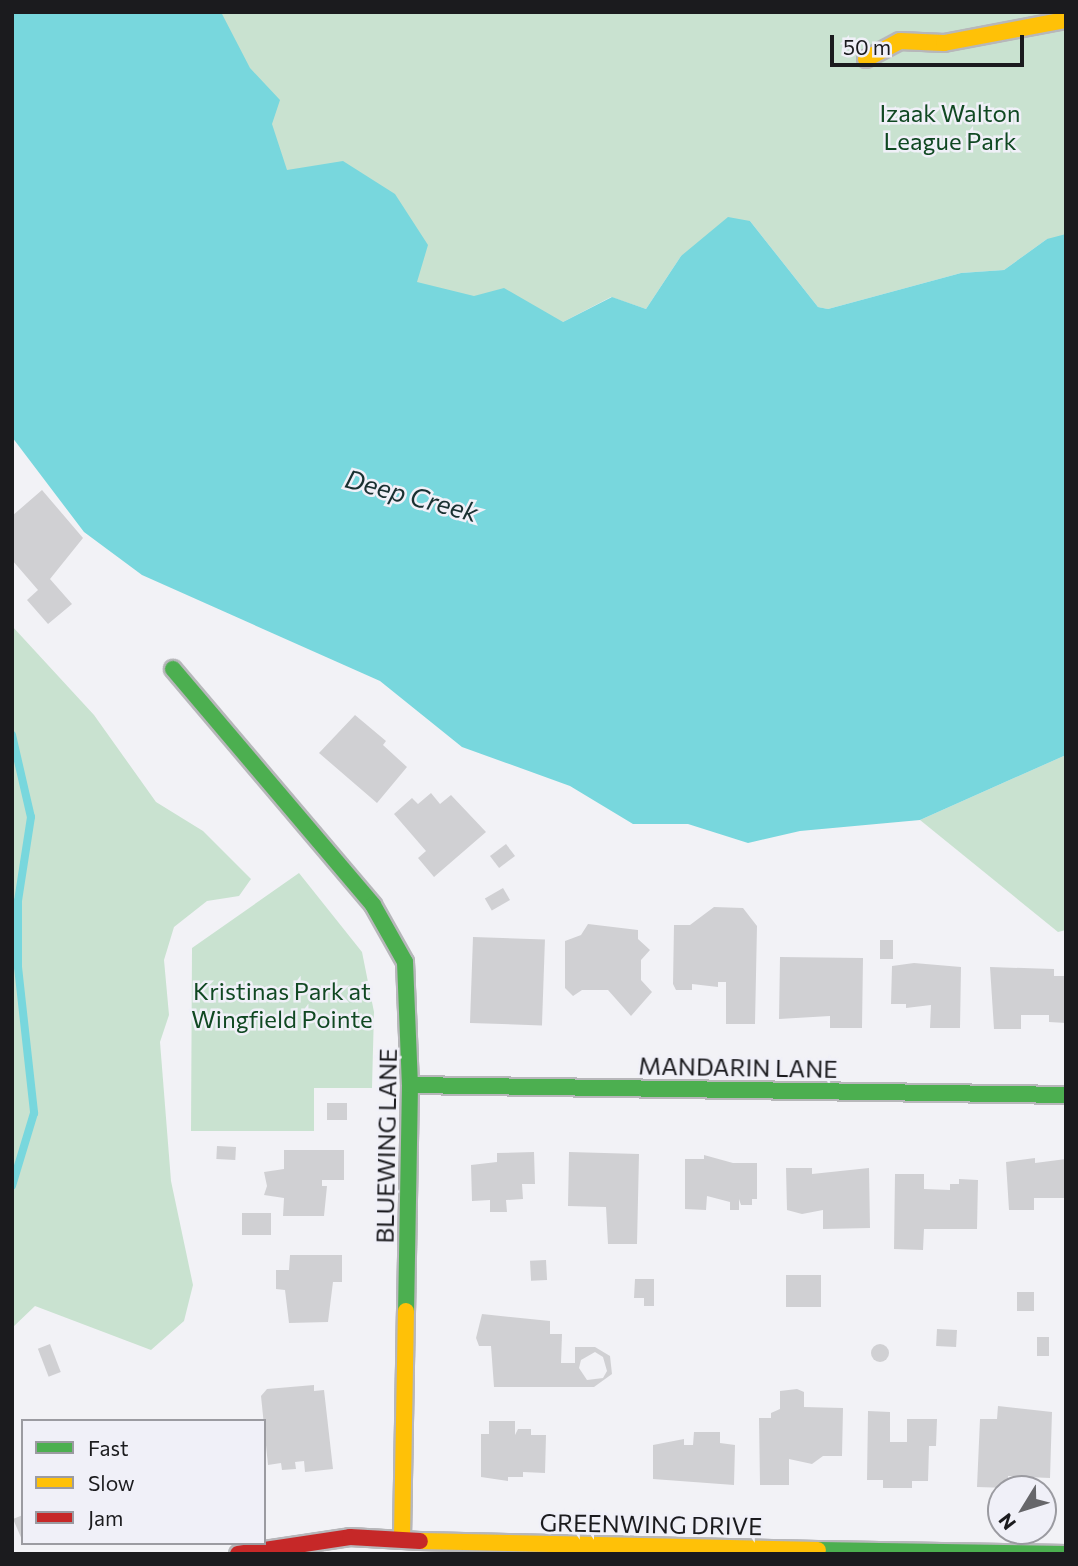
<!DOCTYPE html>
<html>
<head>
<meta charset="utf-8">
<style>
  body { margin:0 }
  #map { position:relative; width:1078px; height:1566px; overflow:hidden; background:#f2f2f6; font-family:Commissioner,sans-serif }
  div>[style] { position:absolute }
  .green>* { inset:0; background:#c9e2d0 }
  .water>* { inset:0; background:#78d7dd }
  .stream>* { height:8px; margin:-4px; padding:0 4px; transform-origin:4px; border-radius:4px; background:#78d7dd }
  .building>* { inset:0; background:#d0d0d3; transform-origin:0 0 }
  .round { border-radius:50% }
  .roads { filter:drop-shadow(2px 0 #b7b7ba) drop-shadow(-2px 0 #b7b7ba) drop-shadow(0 2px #b7b7ba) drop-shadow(0 -2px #b7b7ba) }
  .fast>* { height:16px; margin:-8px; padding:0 8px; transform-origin:8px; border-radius:8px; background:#4caf50 }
  .slow>* { height:16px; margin:-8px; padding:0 8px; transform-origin:8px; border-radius:8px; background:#ffc107 }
  .jam>* { height:16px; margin:-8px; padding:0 8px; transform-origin:8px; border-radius:8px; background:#c62828 }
  span { translate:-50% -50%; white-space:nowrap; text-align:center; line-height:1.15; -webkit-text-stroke:5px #f0f0f8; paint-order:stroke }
  .park-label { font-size:24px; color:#104822 }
  .street-label { font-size:24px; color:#1b1b1e }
  .water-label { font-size:26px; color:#193031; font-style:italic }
  .frame { position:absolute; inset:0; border:14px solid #1b1b1e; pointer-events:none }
  .legend { position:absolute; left:21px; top:1419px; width:245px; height:126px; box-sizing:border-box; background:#f0f0f8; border:2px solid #9b9ba1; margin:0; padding:9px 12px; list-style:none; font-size:21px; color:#1b1b1e }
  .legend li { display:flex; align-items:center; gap:14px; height:35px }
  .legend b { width:35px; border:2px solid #9b9ba1 }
  .north { position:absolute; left:987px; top:1475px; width:70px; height:70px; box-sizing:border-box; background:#f0f0f8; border:2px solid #9b9ba1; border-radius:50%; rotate:232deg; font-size:19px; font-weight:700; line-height:28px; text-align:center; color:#1b1b1e }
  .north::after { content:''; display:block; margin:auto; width:24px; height:32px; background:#66666a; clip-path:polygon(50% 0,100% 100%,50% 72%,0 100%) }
  .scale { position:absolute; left:830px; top:35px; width:194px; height:32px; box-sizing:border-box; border:4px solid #1b1b1e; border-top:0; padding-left:9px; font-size:21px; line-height:24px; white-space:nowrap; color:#1b1b1e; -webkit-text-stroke:5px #f0f0f8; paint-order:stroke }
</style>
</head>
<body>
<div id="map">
  <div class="green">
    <i style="clip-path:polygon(126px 12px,1066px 12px,1066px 248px,1047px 239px,1004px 270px,961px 273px,828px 309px,818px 307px,750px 221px,681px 256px,646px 309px,611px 297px,563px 322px,465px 353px)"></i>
    <i style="clip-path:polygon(12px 626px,94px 715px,156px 802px,203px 831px,251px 879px,239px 896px,207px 901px,174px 927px,164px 960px,169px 1015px,160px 1042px,171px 1181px,193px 1285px,184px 1321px,151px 1350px,35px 1306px,12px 1328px)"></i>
    <i style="clip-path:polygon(1066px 755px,1066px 930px,1058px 932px,920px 820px)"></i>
    <i style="clip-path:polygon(299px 873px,362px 952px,374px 1012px,372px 1088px,314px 1088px,314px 1131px,191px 1131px,192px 948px)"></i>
  </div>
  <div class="water">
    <i style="clip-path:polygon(12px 12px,221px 12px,250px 68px,280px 100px,272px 124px,287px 170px,343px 161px,395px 194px,428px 245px,417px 282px,474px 296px,504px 288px,563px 322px,612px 297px,646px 309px,681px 256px,728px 217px,750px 221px,818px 307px,828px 309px,961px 273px,1004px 270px,1047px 239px,1066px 234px,1066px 755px,920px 820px,800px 831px,748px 843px,688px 824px,633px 824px,570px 786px,462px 747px,380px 681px,142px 575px,84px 532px,12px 437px)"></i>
  </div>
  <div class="stream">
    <i style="left:12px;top:735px;width:84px;rotate:77deg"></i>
    <i style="left:31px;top:817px;width:85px;rotate:98.8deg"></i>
    <i style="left:18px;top:901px;width:66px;rotate:90deg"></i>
    <i style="left:18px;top:967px;width:147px;rotate:83.7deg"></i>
    <i style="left:34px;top:1113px;width:76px;rotate:106.8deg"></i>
  </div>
  <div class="building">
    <i style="clip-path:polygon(42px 490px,83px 538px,50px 579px,72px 604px,48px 624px,27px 600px,38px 590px,12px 560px,12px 516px)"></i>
    <i style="clip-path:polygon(355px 715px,386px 741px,383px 745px,407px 767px,377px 803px,319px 753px)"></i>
    <i style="clip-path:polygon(431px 793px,440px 804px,451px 795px,486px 832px,434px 877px,418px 858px,426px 851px,394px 814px,412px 798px,418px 804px)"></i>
    <i style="left:506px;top:844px;width:15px;height:20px;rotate:53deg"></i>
    <i style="left:503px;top:888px;width:14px;height:21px;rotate:60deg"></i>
    <i style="clip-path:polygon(714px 907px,743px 908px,757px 926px,755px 1024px,726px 1024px,726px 982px,718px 982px,718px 987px,692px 984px,692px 990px,676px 990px,673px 984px,674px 925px,690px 925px)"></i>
    <i style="clip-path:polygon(588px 924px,638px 930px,638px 939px,650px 950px,641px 960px,641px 980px,652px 992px,631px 1016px,608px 990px,582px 990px,573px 996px,565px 988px,565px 941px,581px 935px)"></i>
    <i style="left:473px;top:937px;width:72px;height:86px;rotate:2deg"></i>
    <i style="left:880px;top:940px;width:13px;height:19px"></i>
    <i style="clip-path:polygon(780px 957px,863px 958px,862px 1028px,830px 1028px,830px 1016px,779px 1019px)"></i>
    <i style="clip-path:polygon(914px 963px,961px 967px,960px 1028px,930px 1028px,931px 1005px,906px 1008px,906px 1004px,891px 1004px,892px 966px)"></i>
    <i style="clip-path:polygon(990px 967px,1054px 969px,1054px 976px,1066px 976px,1066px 1023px,1049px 1022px,1049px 1015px,1021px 1015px,1021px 1029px,994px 1029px)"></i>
    <i style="left:327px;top:1103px;width:20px;height:17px"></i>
    <i style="left:217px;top:1146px;width:19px;height:13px;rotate:3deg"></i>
    <i style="clip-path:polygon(284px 1150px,344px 1150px,344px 1180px,322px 1180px,322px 1186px,327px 1186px,324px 1216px,283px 1216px,284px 1198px,264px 1195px,267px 1186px,264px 1172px,284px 1169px)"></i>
    <i style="clip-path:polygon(534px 1152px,535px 1184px,522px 1184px,523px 1199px,506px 1200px,507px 1212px,490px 1212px,490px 1200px,472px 1201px,471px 1165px,497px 1162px,497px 1153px)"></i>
    <i style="clip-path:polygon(569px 1152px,639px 1154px,637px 1244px,608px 1244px,606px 1207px,568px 1206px)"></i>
    <i style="clip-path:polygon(704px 1155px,733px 1163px,757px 1163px,757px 1199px,752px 1199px,752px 1205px,741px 1205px,739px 1199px,739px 1210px,730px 1210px,730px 1202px,707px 1196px,706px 1210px,685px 1209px,685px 1159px,704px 1159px)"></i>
    <i style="clip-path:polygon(1035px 1158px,1035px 1163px,1066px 1159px,1066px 1198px,1034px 1198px,1034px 1210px,1009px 1210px,1006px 1162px)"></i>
    <i style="clip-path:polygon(786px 1168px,812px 1168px,812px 1174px,869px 1168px,870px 1228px,823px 1229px,823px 1210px,802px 1214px,787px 1210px)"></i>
    <i style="clip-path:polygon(895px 1174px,924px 1174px,924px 1189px,950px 1190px,950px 1184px,959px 1184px,959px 1179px,978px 1180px,977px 1229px,924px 1229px,923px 1250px,894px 1249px)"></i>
    <i style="left:242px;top:1213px;width:29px;height:22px"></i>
    <i style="clip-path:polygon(290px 1255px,342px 1255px,342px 1282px,333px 1282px,328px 1322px,289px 1323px,285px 1290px,276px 1289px,276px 1270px,289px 1270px)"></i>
    <i style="left:546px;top:1260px;width:20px;height:16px;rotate:87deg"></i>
    <i style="left:786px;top:1275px;width:35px;height:32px"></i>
    <i style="clip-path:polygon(635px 1279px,654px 1279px,654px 1306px,644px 1306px,644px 1298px,634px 1298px)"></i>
    <i style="left:1017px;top:1292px;width:17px;height:19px"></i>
    <i style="clip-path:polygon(evenodd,482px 1314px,550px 1321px,550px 1334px,562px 1334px,561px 1363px,575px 1363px,575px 1347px,595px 1347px,610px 1356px,612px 1374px,594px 1387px,494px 1387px,491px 1346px,479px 1346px,476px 1338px,482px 1314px,595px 1352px,603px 1357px,607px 1371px,603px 1378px,587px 1380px,579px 1368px,581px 1360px,595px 1352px)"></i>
    <i style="left:937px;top:1329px;width:20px;height:17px;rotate:3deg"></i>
    <i style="left:1037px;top:1337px;width:12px;height:19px"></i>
    <i style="left:50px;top:1344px;width:30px;height:13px;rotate:69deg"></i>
    <i class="round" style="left:871px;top:1344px;width:18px;height:18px"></i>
    <i style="clip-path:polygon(314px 1385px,314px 1391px,324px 1390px,333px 1469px,305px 1472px,304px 1461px,295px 1462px,296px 1469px,282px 1470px,281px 1463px,268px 1465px,261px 1396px,267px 1389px)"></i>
    <i style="clip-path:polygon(797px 1389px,804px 1392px,804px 1407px,843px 1408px,842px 1456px,823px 1456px,812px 1464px,789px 1459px,789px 1485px,760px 1485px,759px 1418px,771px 1418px,771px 1413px,780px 1409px,780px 1391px)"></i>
    <i style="clip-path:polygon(998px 1406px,1052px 1412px,1050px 1478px,1008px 1476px,1008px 1488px,977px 1487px,980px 1419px,997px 1419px)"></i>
    <i style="clip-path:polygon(868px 1411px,890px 1412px,890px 1442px,907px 1442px,907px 1419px,937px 1419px,936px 1446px,929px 1446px,928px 1481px,912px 1481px,912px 1488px,883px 1488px,883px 1480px,867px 1480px)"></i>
    <i style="clip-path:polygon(489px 1421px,515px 1421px,515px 1435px,518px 1429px,531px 1429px,531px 1435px,546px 1435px,545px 1473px,523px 1472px,523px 1477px,508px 1477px,508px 1481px,481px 1477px,481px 1434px,489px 1434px)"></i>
    <i style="clip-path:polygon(694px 1432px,720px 1432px,720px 1443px,735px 1445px,734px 1485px,653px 1479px,653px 1445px,684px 1439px,684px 1445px,693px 1445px)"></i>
    <i style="clip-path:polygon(23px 1515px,23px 1542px,13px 1519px)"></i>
  </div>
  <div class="roads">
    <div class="fast">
      <i style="left:173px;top:669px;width:309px;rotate:49.7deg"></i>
      <i style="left:373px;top:905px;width:65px;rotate:60.7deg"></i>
      <i style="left:405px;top:962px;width:123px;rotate:87.7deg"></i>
      <i style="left:410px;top:1085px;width:226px;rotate:91deg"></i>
      <i style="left:410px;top:1085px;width:656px;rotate:0.87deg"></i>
      <i style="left:818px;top:1550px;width:248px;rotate:0.9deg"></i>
    </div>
    <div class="slow">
      <i style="left:866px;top:59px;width:38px;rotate:-28deg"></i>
      <i style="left:900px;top:41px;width:44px;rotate:2.6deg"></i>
      <i style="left:944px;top:43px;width:124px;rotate:-10.7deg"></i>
      <i style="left:402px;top:1537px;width:226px;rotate:-89deg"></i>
      <i style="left:420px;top:1541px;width:398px;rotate:1.3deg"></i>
    </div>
    <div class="jam">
      <i style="left:238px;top:1554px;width:113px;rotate:-8.6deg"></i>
      <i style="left:350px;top:1537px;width:70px;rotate:3.3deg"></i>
    </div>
  </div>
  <div class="park-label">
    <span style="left:950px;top:127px">Izaak Walton<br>League Park</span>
    <span style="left:282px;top:1005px">Kristinas Park at<br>Wingfield Pointe</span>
  </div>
  <div class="street-label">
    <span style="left:738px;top:1067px;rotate:1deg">MANDARIN LANE</span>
    <span style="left:386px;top:1146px;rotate:-89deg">BLUEWING LANE</span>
    <span style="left:651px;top:1524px;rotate:1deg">GREENWING DRIVE</span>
  </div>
  <div class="water-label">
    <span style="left:412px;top:495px;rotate:15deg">Deep Creek</span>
  </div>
  <div class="frame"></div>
  <ul class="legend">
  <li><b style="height:9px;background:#4caf50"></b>Fast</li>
  <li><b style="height:9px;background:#ffc107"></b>Slow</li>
  <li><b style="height:9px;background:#c62828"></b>Jam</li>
  </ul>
  <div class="north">N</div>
  <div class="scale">50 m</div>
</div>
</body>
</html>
